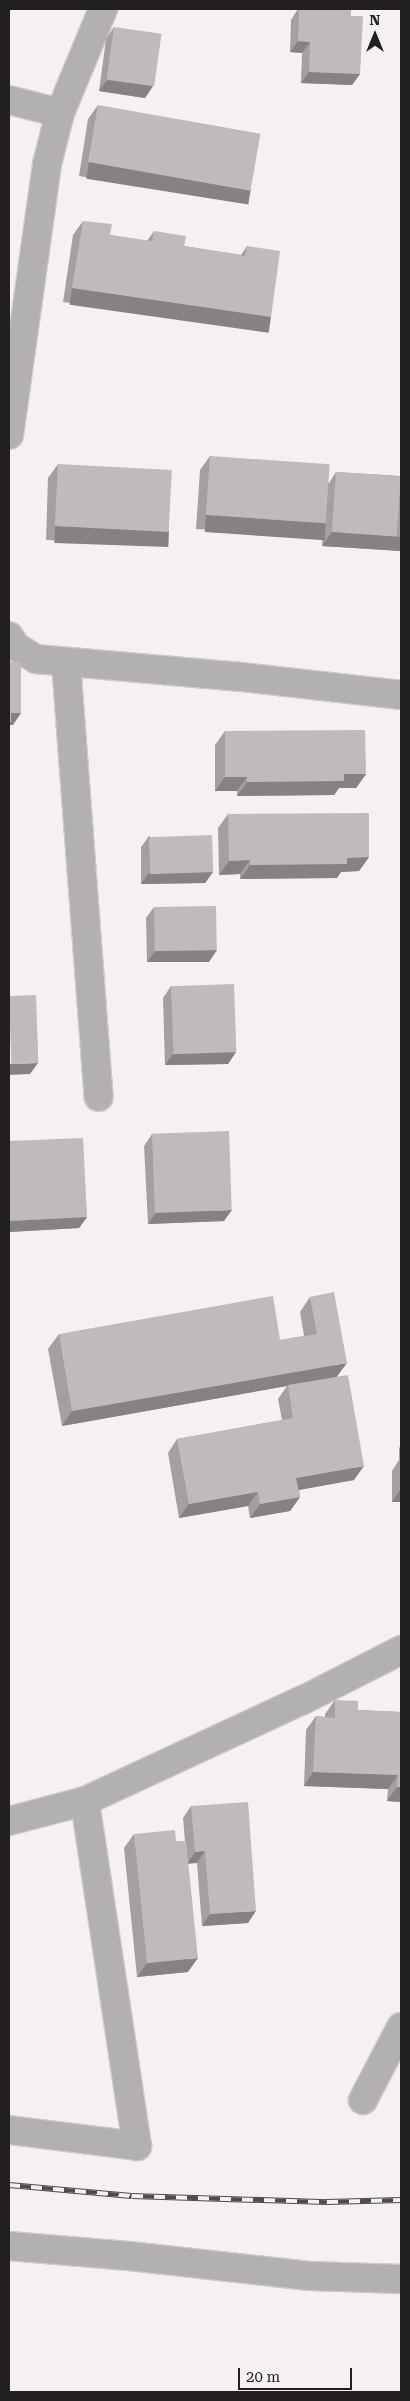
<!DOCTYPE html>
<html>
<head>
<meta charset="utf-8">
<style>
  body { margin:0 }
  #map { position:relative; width:410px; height:2401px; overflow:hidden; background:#f7f0f0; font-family:"Roboto Serif",serif }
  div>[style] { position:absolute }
  .roads { filter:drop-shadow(1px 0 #d1caca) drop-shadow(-1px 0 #d1caca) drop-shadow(0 1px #d1caca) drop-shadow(0 -1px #d1caca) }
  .minor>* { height:28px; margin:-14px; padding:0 14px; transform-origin:14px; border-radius:14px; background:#b3b0b0 }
  .rail>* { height:5.5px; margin-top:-2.75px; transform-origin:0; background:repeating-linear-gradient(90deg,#f7f0f0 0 11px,#4e4b4b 0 22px); box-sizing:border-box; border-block:1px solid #4e4b4b }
  .wall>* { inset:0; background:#a5a0a0 }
  .shaded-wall>* { inset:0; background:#868282; transform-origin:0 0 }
  .building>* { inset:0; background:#c0baba; transform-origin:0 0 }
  span { translate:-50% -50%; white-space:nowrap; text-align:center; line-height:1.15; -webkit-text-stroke:4px #f7f0f0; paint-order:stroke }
  .frame { position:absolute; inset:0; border:10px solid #221f1f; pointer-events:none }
  .north { position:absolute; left:350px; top:10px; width:50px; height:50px; -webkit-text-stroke:4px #f7f0f0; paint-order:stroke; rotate:0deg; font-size:14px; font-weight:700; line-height:20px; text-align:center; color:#221f1f }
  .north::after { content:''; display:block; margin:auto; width:18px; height:22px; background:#221f1f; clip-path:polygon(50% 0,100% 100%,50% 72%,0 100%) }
  .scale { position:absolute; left:238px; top:2368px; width:114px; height:22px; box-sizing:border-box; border:2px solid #221f1f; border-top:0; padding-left:6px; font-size:15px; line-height:18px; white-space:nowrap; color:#221f1f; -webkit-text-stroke:4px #f7f0f0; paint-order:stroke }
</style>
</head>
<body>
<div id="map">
  <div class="roads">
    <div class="minor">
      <i style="left:9px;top:100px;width:53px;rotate:14.3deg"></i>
      <i style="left:9px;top:435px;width:274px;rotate:-82deg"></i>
      <i style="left:47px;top:164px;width:53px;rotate:-75.7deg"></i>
      <i style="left:60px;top:113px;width:113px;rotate:-67.5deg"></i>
      <i style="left:9px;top:636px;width:12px;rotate:59deg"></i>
      <i style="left:15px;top:646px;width:25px;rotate:32deg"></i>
      <i style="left:36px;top:659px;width:206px;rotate:5deg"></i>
      <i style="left:241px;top:677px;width:161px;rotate:6.4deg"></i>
      <i style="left:66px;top:663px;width:435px;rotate:85.7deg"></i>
      <i style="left:9px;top:1821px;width:79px;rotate:-14.7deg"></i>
      <i style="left:85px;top:1801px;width:240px;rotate:-24.9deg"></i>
      <i style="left:303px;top:1700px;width:110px;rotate:-27deg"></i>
      <i style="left:363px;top:2100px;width:82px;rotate:-62.5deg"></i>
      <i style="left:9px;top:2130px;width:129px;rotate:7.1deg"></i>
      <i style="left:137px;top:2146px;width:349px;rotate:-98.6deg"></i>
      <i style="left:9px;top:2246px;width:120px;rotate:4.8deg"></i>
      <i style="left:129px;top:2256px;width:182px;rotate:6.3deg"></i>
      <i style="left:310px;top:2276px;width:91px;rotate:1.9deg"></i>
    </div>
  </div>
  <div class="rail">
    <i style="left:9px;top:2185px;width:123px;rotate:5.1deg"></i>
    <i style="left:132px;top:2196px;width:195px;rotate:1.8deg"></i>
    <i style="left:327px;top:2202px;width:74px;rotate:-1.5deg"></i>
  </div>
  <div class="wall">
    <i style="clip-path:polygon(298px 9px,351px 16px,360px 74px,352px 85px,301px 83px,302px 53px,290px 52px,291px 20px)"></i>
    <i style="clip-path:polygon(114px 27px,153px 86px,145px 98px,99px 91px,106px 39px)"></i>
    <i style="clip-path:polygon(98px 105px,241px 203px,79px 176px,88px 119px)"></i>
    <i style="clip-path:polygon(83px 221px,110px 235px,147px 241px,154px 231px,184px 246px,241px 255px,247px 246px,261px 331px,63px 302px,73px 235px)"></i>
    <i style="clip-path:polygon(210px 456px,329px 483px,336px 472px,401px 476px,401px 551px,322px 546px,323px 526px,316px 537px,196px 529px,200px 470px)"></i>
    <i style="clip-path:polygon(58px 464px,160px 544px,46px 540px,48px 478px)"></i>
    <i style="clip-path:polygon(225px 731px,366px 774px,356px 788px,339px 788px,334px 795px,237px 796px,237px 791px,215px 791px,215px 745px)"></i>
    <i style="clip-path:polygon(228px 814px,369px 857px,359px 871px,341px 872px,337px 878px,240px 879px,240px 874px,219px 875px,218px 828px)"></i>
    <i style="clip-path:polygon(149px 836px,213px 872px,205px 883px,141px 884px,141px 847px)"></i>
    <i style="clip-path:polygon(154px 907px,209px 962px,147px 962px,146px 918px)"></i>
    <i style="clip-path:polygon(171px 986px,236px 1052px,228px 1064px,165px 1065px,163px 998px)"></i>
    <i style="clip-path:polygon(152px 1134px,224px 1221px,148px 1224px,144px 1146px)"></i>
    <i style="clip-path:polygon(9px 1141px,87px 1217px,79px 1228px,9px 1232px)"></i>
    <i style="clip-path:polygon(310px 1297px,336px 1377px,354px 1480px,299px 1490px,300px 1497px,290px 1511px,250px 1518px,248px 1506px,179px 1518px,168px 1453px,177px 1439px,282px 1420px,278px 1399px,287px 1386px,62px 1426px,48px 1349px,59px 1334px,280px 1340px,304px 1336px,300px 1312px)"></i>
    <i style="clip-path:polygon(401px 1445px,401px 1502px,392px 1502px,392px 1471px,399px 1460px,399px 1448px)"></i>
    <i style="clip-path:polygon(335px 1700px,358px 1710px,401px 1712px,401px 1802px,387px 1801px,388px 1789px,304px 1786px,306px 1730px,316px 1716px,325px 1717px,325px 1714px)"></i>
    <i style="clip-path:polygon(191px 1806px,248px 1923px,202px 1926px,197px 1863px,188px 1863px,188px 1972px,137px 1977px,124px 1848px,134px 1834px,176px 1841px,185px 1841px,183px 1818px)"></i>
  </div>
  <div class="shaded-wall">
    <i style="clip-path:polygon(298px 41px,310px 42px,302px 53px,290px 52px)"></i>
    <i style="clip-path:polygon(309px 72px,360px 74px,352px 85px,301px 83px)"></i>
    <i style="clip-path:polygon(107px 80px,153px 86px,145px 98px,99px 91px)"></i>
    <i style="left:89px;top:162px;width:164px;height:17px;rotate:9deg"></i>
    <i style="left:72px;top:288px;width:201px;height:17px;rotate:8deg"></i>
    <i style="left:206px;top:515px;width:120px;height:17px;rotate:4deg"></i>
    <i style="left:55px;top:526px;width:114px;height:17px;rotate:2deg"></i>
    <i style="clip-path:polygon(332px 532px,401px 537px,401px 551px,322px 546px)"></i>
    <i style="clip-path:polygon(11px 713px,21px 713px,13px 725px,9px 725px,9px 717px)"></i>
    <i style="clip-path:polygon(344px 774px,366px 774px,356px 788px,339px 788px,334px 795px,237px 796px,247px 782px)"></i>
    <i style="clip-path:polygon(225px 777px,247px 777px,237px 791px,215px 791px)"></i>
    <i style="clip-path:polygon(369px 857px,359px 871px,341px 872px,337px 878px,240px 879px,250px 865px,347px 858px)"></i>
    <i style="clip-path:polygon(250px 860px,240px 874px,219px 875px,229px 861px)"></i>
    <i style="clip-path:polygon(213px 872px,205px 883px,141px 884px,149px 873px)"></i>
    <i style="clip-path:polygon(217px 950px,209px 962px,147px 962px,155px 951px)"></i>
    <i style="clip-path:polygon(236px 1052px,228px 1064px,165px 1065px,173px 1054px)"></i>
    <i style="clip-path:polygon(38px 1063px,30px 1074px,9px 1075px,9px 1064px)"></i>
    <i style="clip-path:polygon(232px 1210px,224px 1221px,148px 1224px,156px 1213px)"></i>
    <i style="clip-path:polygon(87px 1217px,79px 1228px,9px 1232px,9px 1223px,10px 1221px)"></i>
    <i style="clip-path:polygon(347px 1363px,336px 1378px,288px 1385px,287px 1386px,62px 1426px,72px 1411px)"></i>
    <i style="clip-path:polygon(364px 1466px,354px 1480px,287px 1492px,296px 1478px)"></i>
    <i style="clip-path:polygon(400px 1490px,401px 1490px,401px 1502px,392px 1502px)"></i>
    <i style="clip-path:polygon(258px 1492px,248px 1506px,179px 1518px,189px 1504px)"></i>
    <i style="clip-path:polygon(300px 1497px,290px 1511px,250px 1518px,260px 1504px)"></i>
    <i style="clip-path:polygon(313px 1772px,398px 1775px,388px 1789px,304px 1786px)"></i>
    <i style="clip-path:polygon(397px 1787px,401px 1787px,401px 1802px,387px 1801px)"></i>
    <i style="clip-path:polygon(205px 1851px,197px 1863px,187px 1864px,195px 1852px)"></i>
    <i style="clip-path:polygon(256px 1911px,248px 1923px,202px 1926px,210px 1914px)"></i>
    <i style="clip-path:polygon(198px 1958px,188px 1972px,137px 1977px,147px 1963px)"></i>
  </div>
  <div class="building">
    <i style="clip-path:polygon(299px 9px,351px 9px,351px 16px,363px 16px,360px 74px,309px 72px,310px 42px,298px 41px)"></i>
    <i style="left:114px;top:27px;width:48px;height:53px;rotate:8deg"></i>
    <i style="left:98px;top:105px;width:165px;height:58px;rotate:10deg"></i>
    <i style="clip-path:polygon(83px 221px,112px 224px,110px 235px,152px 241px,154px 231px,186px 236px,184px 246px,245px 256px,247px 246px,280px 251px,271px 317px,72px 288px)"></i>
    <i style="left:210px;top:456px;width:120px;height:59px;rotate:4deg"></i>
    <i style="left:58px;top:464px;width:114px;height:62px;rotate:3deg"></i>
    <i style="left:336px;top:472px;width:65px;height:60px;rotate:4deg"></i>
    <i style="clip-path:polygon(9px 662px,21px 662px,21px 713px,11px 713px,11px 722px,9px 722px)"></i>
    <i style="clip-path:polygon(365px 730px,366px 774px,344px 774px,344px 781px,247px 782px,247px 777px,225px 777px,225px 731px)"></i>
    <i style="clip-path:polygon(369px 813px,369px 857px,347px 858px,347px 864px,250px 865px,250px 860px,229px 861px,228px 814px)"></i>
    <i style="left:212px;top:835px;width:37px;height:63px;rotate:88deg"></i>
    <i style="left:216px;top:906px;width:44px;height:62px;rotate:89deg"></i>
    <i style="left:234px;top:984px;width:68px;height:63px;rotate:88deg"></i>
    <i style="left:36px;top:995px;width:68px;height:27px;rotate:88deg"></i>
    <i style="left:229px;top:1131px;width:79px;height:77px;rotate:88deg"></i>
    <i style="clip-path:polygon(83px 1138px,87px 1217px,10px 1221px,9px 1186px,9px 1141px)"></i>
    <i style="clip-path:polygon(334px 1292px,347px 1363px,72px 1411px,59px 1334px,273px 1296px,280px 1340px,317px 1334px,310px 1297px)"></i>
    <i style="clip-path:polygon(348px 1375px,364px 1466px,296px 1478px,300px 1497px,260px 1504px,258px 1492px,189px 1504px,177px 1439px,293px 1418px,288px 1385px)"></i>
    <i style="left:400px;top:1459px;width:1px;height:31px"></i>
    <i style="clip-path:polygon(335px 1700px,358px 1701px,358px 1710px,401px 1712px,401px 1787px,397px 1787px,398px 1775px,313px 1772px,316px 1716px,335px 1718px)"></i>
    <i style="clip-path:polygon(248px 1802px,256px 1911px,210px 1914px,205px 1851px,195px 1852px,191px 1806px)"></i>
    <i style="clip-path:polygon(175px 1830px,176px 1841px,186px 1841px,198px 1958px,147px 1963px,134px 1834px)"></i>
  </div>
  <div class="frame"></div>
  <div class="north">N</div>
  <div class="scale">20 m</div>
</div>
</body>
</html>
